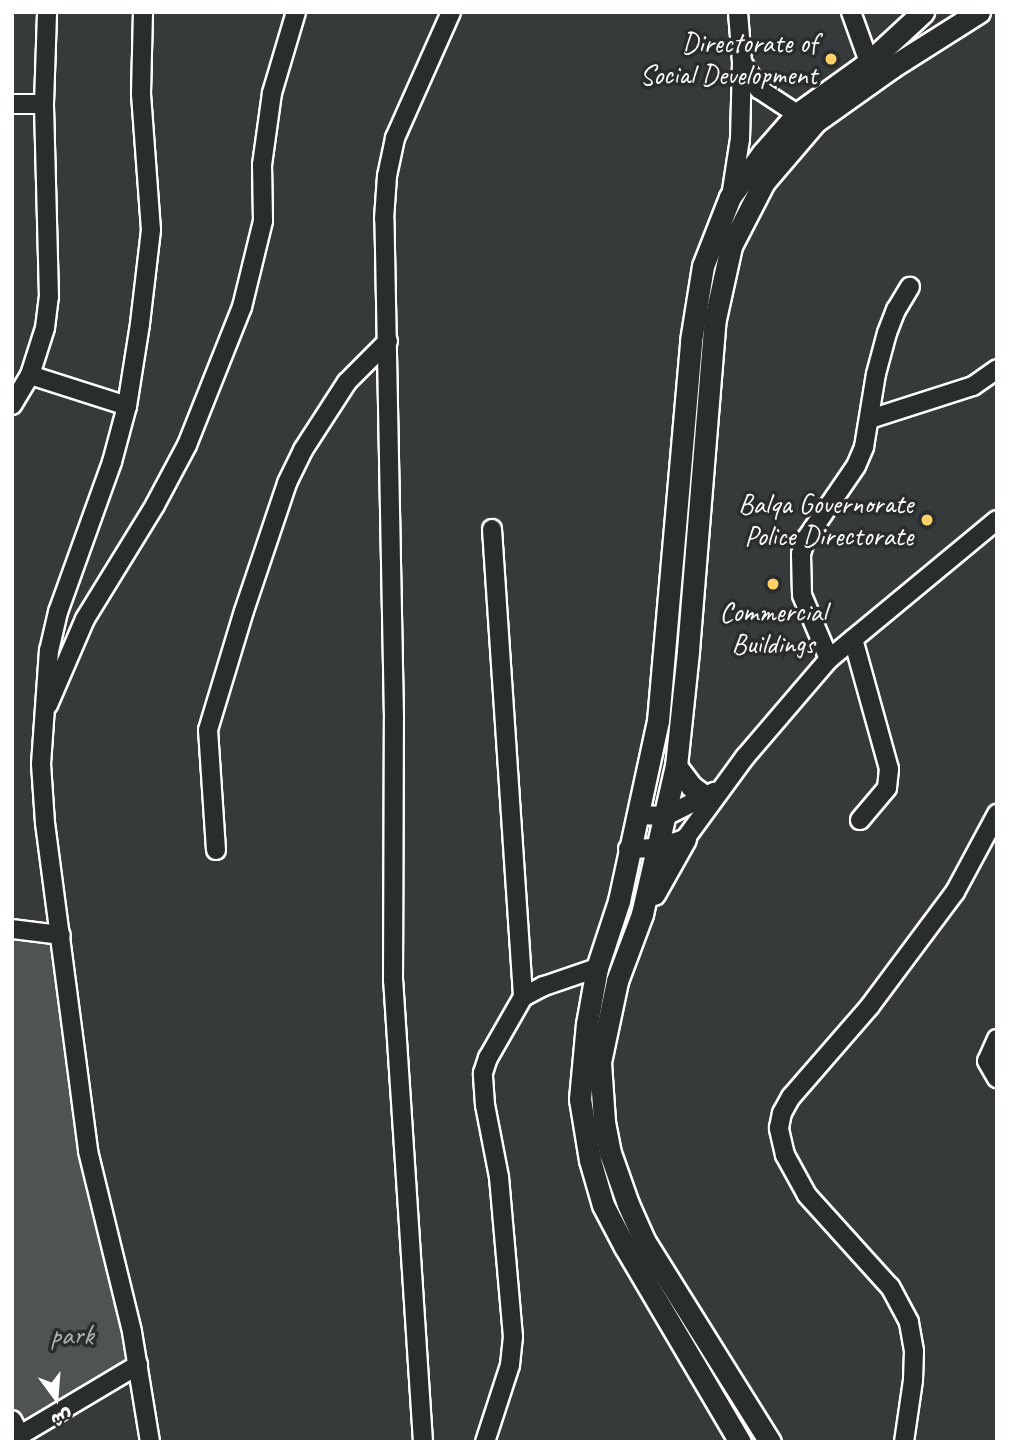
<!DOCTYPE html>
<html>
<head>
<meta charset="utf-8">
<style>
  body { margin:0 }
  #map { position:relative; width:1009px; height:1454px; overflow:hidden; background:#373a3b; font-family:Caveat,"Playpen Sans Arabic",sans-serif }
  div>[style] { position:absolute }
  .green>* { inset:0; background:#505354 }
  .roads { filter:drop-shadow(2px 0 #fff) drop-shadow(-2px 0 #fff) drop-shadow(0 2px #fff) drop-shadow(0 -2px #fff) }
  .minor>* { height:18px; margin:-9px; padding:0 9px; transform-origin:9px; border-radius:9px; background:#2a2d2e }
  .major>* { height:21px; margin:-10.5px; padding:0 10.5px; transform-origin:10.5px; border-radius:10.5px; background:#2a2d2e }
  .dots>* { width:19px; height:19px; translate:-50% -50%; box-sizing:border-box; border:4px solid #2a2d2e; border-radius:50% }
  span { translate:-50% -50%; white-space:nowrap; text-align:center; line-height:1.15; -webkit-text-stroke:7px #2a2d2e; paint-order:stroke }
  .poi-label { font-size:28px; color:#fff }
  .right { translate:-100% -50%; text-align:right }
  .park-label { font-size:28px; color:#b0b2b2 }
  .frame { position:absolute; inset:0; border:14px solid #fff; pointer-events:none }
  .north { position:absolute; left:21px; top:1363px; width:70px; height:70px; -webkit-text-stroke:5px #2a2d2e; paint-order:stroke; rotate:164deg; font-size:19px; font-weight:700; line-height:28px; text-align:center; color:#fff }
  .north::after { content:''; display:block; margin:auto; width:24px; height:32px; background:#fff; clip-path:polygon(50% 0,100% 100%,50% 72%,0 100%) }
</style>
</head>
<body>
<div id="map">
  <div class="green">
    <i style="clip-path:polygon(12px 929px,61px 935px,83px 1115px,138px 1365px,21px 1437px,12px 1420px)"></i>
  </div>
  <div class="roads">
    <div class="minor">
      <i style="left:143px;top:12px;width:82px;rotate:91.4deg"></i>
      <i style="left:141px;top:94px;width:136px;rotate:85.8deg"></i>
      <i style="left:151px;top:230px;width:95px;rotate:96.7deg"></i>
      <i style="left:140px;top:324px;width:83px;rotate:99deg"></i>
      <i style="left:127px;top:406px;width:58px;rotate:105deg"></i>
      <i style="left:112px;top:462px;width:159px;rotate:109.8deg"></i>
      <i style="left:58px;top:612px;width:39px;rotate:103deg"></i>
      <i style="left:49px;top:650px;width:114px;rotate:94deg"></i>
      <i style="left:41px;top:764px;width:59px;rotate:86.1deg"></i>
      <i style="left:45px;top:823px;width:331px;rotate:82.5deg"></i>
      <i style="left:88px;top:1151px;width:186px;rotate:76.3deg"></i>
      <i style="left:132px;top:1332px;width:111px;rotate:80.7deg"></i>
      <i style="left:851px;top:12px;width:53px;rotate:70.2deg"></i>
      <i style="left:742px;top:62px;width:32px;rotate:58deg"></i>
      <i style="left:759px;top:89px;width:45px;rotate:33.3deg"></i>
      <i style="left:12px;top:104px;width:32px"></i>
      <i style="left:731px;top:197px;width:59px;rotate:-81.2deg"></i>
      <i style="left:740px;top:139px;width:77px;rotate:-88.5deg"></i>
      <i style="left:742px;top:62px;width:50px;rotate:-94.6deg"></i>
      <i style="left:30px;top:375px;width:102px;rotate:17.7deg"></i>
      <i style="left:12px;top:405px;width:35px;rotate:-59deg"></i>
      <i style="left:30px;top:375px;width:49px;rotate:-72.3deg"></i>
      <i style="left:45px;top:328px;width:31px;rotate:-83deg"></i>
      <i style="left:49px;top:297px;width:193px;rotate:-91.5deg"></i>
      <i style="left:44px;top:104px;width:92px;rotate:-88.1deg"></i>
      <i style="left:870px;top:419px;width:108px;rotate:-17.8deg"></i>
      <i style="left:973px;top:386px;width:29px;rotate:-35deg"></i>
      <i style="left:492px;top:529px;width:469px;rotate:86.2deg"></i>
      <i style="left:853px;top:639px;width:135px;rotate:74.5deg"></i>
      <i style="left:889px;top:769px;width:19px;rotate:96deg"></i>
      <i style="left:887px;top:788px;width:42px;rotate:130.2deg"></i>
      <i style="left:829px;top:659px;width:69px;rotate:-112.9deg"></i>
      <i style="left:802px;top:595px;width:41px;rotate:-91.4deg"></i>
      <i style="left:801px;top:554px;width:16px;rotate:-72deg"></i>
      <i style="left:806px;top:539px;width:88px;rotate:-55.6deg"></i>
      <i style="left:856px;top:466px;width:21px;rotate:-67deg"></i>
      <i style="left:864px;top:447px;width:74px;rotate:-80.7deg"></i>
      <i style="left:876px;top:374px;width:42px;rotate:-75deg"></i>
      <i style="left:887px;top:333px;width:25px;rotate:-69deg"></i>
      <i style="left:896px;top:310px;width:27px;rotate:-59deg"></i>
      <i style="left:48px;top:705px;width:94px;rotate:-66.7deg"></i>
      <i style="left:85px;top:619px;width:134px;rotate:-58.4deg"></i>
      <i style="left:155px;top:505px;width:68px;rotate:-61.9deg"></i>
      <i style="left:187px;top:445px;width:149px;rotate:-68.3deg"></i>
      <i style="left:242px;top:307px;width:89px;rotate:-76.3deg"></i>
      <i style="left:263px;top:221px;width:56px;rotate:-91deg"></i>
      <i style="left:262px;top:165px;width:73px;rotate:-82.1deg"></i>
      <i style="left:272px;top:93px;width:84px;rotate:-73.5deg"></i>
      <i style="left:637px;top:815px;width:29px;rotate:2deg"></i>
      <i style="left:666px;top:816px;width:54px;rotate:-26.6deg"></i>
      <i style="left:628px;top:849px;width:29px;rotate:-2deg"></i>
      <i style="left:657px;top:848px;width:29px;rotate:-18deg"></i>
      <i style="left:685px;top:839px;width:102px;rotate:-53.8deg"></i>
      <i style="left:745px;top:757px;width:129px;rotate:-49.4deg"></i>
      <i style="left:829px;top:659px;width:218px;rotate:-39.6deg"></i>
      <i style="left:216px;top:850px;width:120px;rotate:-93.8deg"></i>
      <i style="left:208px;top:730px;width:124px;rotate:-73.2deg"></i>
      <i style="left:244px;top:611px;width:135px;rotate:-71.4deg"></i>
      <i style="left:287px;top:483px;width:37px;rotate:-64deg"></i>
      <i style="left:303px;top:450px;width:81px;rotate:-57.1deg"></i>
      <i style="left:347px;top:382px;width:58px;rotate:-45deg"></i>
      <i style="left:12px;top:929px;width:49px;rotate:7deg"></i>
      <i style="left:997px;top:1039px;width:24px;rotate:114deg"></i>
      <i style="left:987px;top:1061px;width:20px;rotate:60deg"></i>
      <i style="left:12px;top:1420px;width:19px;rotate:62deg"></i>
      <i style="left:12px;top:1440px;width:147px;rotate:-30.8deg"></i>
      <i style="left:423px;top:1442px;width:462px;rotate:-93.7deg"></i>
      <i style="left:393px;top:981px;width:263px;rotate:-89.8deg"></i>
      <i style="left:394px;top:718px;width:499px;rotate:-91.1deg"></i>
      <i style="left:384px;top:219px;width:43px;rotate:-86deg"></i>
      <i style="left:387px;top:176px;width:39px;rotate:-78deg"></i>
      <i style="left:395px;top:138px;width:138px;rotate:-66deg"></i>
      <i style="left:485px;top:1442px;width:81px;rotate:-72deg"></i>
      <i style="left:510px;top:1365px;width:28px;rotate:-84deg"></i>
      <i style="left:513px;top:1337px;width:161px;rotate:-95deg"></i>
      <i style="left:499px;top:1177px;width:73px;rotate:-101deg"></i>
      <i style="left:485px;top:1105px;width:32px;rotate:-94deg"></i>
      <i style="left:483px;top:1073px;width:16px;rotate:-72deg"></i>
      <i style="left:488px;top:1058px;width:70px;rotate:-60.2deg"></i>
      <i style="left:523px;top:997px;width:24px;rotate:-28deg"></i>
      <i style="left:544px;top:986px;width:56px;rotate:-18.8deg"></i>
      <i style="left:904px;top:1442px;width:63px;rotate:-81.7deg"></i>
      <i style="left:913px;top:1380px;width:29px;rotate:-88deg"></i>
      <i style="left:914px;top:1351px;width:29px;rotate:-100deg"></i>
      <i style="left:909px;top:1322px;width:40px;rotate:-118deg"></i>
      <i style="left:890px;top:1287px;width:124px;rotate:-132.1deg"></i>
      <i style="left:807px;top:1195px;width:46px;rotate:-118.8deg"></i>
      <i style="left:785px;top:1155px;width:28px;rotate:-103deg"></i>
      <i style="left:779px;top:1128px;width:15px;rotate:-79deg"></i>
      <i style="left:782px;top:1113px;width:18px;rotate:-61deg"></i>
      <i style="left:791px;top:1097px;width:121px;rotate:-49deg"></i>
      <i style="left:870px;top:1006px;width:142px;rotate:-53.3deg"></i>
      <i style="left:955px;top:892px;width:89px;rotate:-61.7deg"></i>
    </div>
    <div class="major">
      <i style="left:676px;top:766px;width:26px;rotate:53deg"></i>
      <i style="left:692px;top:787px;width:17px;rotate:36deg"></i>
      <i style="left:654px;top:894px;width:63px;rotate:-60.6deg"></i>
      <i style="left:740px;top:1442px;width:226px;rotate:-120.5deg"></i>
      <i style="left:625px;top:1247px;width:47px;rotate:-117.6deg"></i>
      <i style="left:603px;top:1205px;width:47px;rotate:-106.1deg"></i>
      <i style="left:590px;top:1160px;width:62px;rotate:-99.3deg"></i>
      <i style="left:580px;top:1099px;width:75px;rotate:-84.7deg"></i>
      <i style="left:587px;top:1024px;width:57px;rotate:-79.9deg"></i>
      <i style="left:597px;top:968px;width:71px;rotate:-71.8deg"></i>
      <i style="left:619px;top:901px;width:184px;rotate:-77.8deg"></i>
      <i style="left:658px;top:721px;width:381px;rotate:-85deg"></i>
      <i style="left:691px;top:341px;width:76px;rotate:-80.9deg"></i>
      <i style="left:703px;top:266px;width:74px;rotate:-68.6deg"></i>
      <i style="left:730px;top:197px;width:54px;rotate:-53.3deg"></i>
      <i style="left:762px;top:154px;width:53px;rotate:-48.8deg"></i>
      <i style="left:797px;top:114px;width:89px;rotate:-35.8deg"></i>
      <i style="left:869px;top:62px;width:74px;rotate:-42.8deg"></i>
      <i style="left:770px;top:1442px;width:238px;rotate:-122deg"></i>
      <i style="left:644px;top:1240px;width:39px;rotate:-114deg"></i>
      <i style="left:628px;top:1204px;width:54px;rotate:-109.4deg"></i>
      <i style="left:610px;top:1153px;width:33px;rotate:-101deg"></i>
      <i style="left:604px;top:1121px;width:59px;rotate:-93.9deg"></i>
      <i style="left:600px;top:1062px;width:83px;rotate:-78.1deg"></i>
      <i style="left:617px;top:981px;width:72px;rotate:-69.5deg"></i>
      <i style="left:642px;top:914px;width:152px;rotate:-77.1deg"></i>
      <i style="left:676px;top:766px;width:116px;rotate:-84deg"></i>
      <i style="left:688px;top:651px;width:333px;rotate:-85.4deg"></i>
      <i style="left:715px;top:319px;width:75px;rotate:-77.6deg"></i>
      <i style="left:731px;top:246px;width:72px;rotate:-62.7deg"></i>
      <i style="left:764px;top:182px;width:79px;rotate:-49.6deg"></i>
      <i style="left:815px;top:122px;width:95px;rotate:-35.5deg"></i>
      <i style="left:892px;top:67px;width:103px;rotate:-32.3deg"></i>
    </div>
  </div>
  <div class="dots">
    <i style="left:831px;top:59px;background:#ffd166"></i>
    <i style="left:927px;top:520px;background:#ffd166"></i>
    <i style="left:773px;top:584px;background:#ffd166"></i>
  </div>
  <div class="poi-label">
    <span class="right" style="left:817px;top:59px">Directorate of<br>Social Development</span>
    <span class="right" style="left:913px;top:520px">Balqa Governorate<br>Police Directorate</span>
    <span style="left:773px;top:628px">Commercial<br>Buildings</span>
  </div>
  <div class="park-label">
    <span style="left:72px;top:1335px">park</span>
  </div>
  <div class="frame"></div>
  <div class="north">ش</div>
</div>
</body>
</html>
